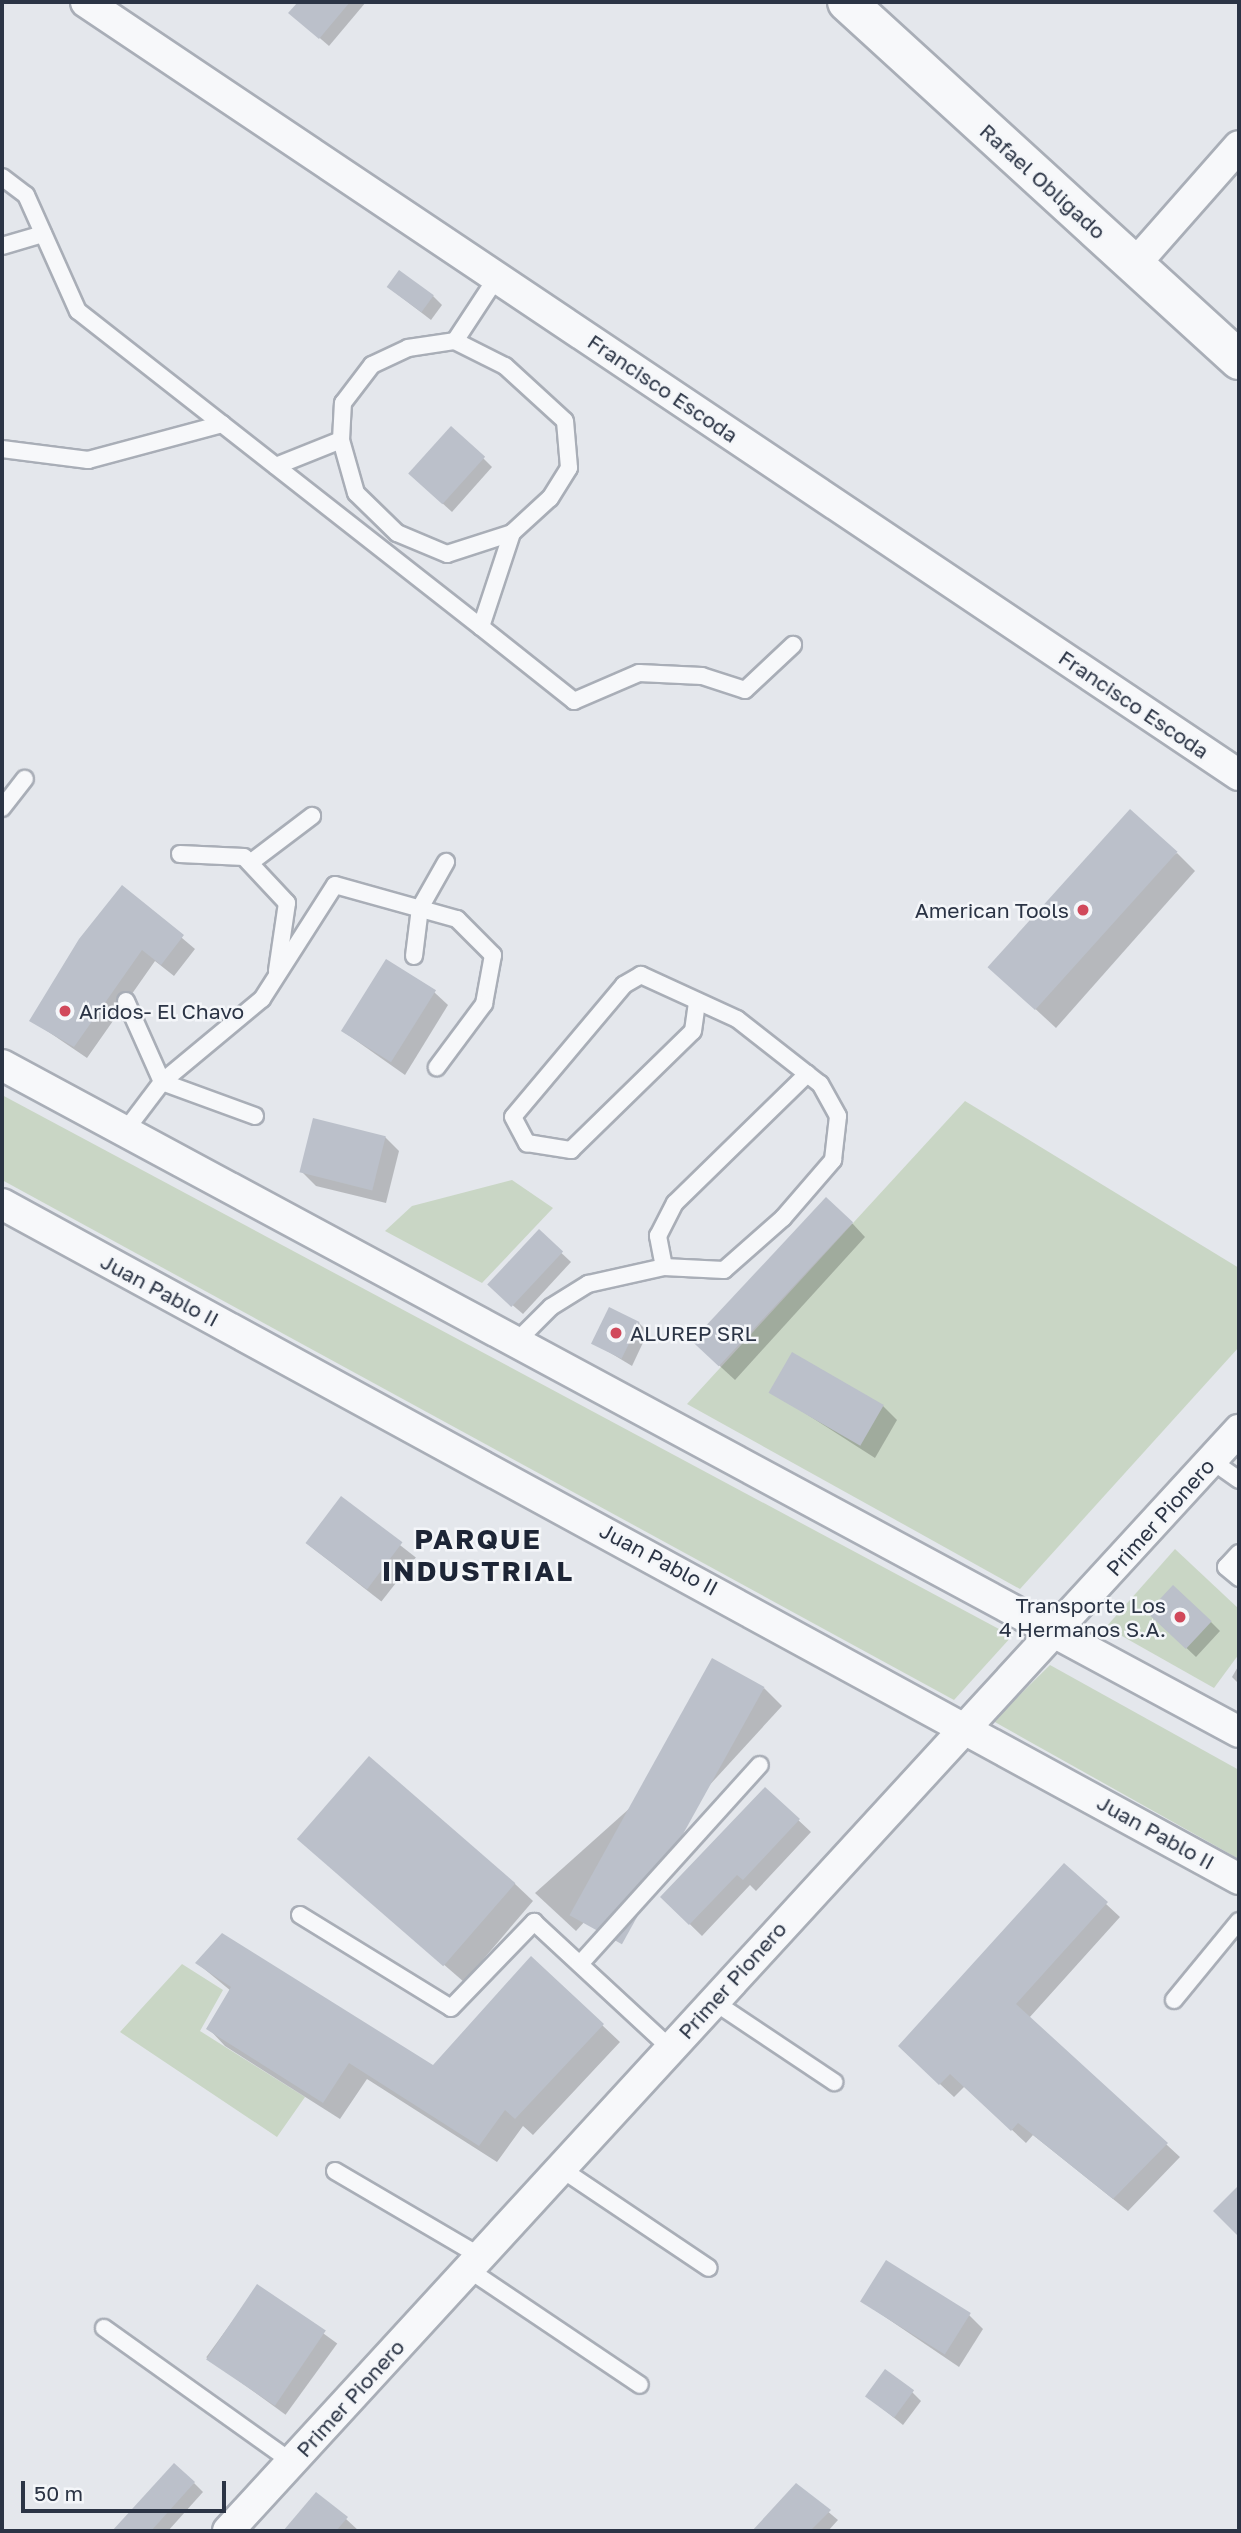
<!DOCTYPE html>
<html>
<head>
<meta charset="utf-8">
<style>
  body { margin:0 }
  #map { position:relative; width:1241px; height:2533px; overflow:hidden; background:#e4e7ec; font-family:"Golos Text",sans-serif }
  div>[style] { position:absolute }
  .green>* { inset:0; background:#c9d6c5 }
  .shadow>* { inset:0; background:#0003; transform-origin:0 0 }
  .building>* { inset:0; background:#bbc0ca; transform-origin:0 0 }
  .roads { filter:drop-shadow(2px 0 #a9aeb7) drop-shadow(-2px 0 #a9aeb7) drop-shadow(0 2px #a9aeb7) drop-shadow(0 -2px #a9aeb7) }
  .service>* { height:16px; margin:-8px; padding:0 8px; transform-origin:8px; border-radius:8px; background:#f7f8fa }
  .minor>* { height:30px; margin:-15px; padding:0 15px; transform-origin:15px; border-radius:15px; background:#f7f8fa }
  .tertiary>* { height:38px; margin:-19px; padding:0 19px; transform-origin:19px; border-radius:19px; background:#f7f8fa }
  .dots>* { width:19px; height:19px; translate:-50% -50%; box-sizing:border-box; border:4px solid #f4f6f9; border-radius:50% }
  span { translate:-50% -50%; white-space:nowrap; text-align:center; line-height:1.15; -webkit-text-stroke:5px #f4f6f9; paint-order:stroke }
  .street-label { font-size:21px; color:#2b3445 }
  .poi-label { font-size:21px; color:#2b3445 }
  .right { translate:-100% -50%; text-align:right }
  .left { translate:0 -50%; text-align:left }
  .district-label { font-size:28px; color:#1d2536; font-weight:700; letter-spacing:2px }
  .frame { position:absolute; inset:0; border:4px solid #2b3445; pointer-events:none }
  .scale { position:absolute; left:21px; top:2481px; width:205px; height:32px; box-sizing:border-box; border:4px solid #2b3445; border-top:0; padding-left:9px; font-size:21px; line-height:24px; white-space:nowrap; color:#2b3445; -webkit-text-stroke:5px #f4f6f9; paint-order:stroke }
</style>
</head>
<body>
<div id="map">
  <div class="green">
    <i style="clip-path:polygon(2px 1095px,1012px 1636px,954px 1700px,2px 1180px)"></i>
    <i style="clip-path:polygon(965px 1101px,1239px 1268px,1239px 1347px,1020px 1589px,687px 1404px)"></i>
    <i style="clip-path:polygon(512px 1180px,553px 1208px,482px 1283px,385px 1231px,412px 1206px)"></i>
    <i style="clip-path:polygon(1175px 1549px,1239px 1609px,1239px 1654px,1214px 1688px,1106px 1627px)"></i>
    <i style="clip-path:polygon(1050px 1665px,1239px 1770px,1239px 1859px,993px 1721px)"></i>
    <i style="clip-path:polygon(182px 1964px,223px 1990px,200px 2031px,305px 2097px,277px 2137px,120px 2032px)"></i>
  </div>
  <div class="shadow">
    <i style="clip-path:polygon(301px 2px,366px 2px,329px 46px,291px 13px)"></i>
    <i style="clip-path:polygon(388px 287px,433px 296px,442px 305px,431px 320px)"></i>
    <i style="clip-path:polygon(483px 458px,492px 467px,452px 512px,419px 482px)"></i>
    <i style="clip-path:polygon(1177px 853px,1195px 871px,1056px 1028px,991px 968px)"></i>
    <i style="clip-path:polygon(123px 888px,195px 949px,174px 976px,155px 961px,87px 1058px,31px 1020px)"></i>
    <i style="clip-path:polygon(434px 992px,448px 1005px,405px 1075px,344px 1032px)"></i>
    <i style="clip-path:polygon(385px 1137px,399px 1151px,386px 1203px,316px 1186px,302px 1172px)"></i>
    <i style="clip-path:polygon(852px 1223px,865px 1237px,735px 1380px,710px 1357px)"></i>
    <i style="clip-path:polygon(539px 1232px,571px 1262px,523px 1314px,502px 1296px)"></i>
    <i style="clip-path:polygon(639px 1323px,648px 1332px,632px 1366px,594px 1343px)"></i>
    <i style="clip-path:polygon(772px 1392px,883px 1406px,897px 1420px,875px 1458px)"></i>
    <i style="left:341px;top:1499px;width:95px;height:56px;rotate:38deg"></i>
    <i style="clip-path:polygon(1159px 1622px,1211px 1622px,1220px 1631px,1196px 1657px)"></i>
    <i style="clip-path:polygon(1239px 1665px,1239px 1684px,1232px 1677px)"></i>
    <i style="clip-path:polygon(764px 1688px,782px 1706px,576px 1931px,535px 1893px)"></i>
    <i style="clip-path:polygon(765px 1789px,811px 1832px,756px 1891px,750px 1885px,702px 1936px,662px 1897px)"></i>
    <i style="clip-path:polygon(300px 1840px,514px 1883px,533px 1901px,464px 1982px)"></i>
    <i style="clip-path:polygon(1064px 1865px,1120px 1917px,1029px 2018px,1180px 2157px,1128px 2211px,1033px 2135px,1026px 2143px,965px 2086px,954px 2097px,914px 2060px)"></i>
    <i style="clip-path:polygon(197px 1963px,433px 2067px,602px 2025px,620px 2042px,533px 2135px,523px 2126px,497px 2162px,367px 2079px,340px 2119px,225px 2046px,208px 2028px,231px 1991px)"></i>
    <i style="left:258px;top:2286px;width:98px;height:88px;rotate:36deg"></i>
    <i style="clip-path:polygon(863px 2302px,969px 2315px,983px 2329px,959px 2367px)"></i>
    <i style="clip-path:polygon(912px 2392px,921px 2401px,903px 2425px,867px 2396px)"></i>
    <i style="clip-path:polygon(194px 2483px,203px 2492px,168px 2531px,132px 2531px,123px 2522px)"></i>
    <i style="clip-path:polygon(796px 2485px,838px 2520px,828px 2531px,754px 2531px)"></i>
    <i style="clip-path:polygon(317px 2494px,346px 2519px,359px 2531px,285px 2531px)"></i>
  </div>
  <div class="building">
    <i style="clip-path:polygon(298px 2px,350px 2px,319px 39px,288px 13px)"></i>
    <i style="left:399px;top:270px;width:43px;height:21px;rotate:36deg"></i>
    <i style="left:451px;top:426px;width:46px;height:64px;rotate:42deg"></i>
    <i style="left:1130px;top:809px;width:64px;height:213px;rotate:42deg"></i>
    <i style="clip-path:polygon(122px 885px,184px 935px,161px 965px,142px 950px,74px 1047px,29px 1021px,79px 939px)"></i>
    <i style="left:386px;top:959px;width:59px;height:85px;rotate:32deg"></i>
    <i style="left:313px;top:1118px;width:75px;height:56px;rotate:14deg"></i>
    <i style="left:826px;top:1197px;width:37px;height:197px;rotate:43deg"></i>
    <i style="left:539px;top:1229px;width:33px;height:76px;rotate:43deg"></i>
    <i style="left:609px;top:1307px;width:34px;height:41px;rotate:26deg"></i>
    <i style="left:792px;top:1352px;width:106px;height:47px;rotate:30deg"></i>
    <i style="left:341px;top:1496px;width:77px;height:59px;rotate:37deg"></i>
    <i style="left:1173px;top:1585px;width:53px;height:38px;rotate:43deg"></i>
    <i style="left:712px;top:1658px;width:60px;height:294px;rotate:29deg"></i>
    <i style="left:369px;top:1756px;width:194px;height:110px;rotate:41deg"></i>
    <i style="clip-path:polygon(765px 1787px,800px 1819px,743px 1880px,737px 1875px,689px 1925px,660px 1897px)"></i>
    <i style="clip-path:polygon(1064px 1863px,1108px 1902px,1016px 2004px,1168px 2143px,1113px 2199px,1018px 2123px,1011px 2131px,950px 2074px,939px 2085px,898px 2046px)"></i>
    <i style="clip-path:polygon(222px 1933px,433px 2065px,531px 1956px,604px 2024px,515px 2119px,505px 2110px,479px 2146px,349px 2063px,323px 2103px,206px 2029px,231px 1987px,195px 1963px)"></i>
    <i style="clip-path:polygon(1239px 2185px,1239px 2237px,1213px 2211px)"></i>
    <i style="left:886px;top:2260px;width:100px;height:49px;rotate:32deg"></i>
    <i style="left:257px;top:2284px;width:83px;height:91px;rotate:34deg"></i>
    <i style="left:885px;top:2369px;width:36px;height:34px;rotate:36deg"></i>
    <i style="clip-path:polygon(174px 2463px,195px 2482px,151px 2531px,112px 2531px)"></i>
    <i style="clip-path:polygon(796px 2483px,831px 2510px,810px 2531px,752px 2531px)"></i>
    <i style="clip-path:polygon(316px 2492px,348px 2517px,336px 2531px,283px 2531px)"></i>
  </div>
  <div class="roads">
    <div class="service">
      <i style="left:2px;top:177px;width:30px;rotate:37deg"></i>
      <i style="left:26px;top:195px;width:127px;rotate:65.9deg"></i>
      <i style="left:78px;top:311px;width:512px;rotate:38.1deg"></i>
      <i style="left:2px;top:246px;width:43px;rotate:-16.3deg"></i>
      <i style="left:455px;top:341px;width:56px;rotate:26.6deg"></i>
      <i style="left:505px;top:366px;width:81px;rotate:42.5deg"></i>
      <i style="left:565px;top:421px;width:47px;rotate:85.1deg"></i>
      <i style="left:569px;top:468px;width:36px;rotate:122deg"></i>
      <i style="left:550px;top:498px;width:52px;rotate:137.4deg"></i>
      <i style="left:512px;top:533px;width:68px;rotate:162.1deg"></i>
      <i style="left:447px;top:554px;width:54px;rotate:-157.2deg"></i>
      <i style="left:397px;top:533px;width:57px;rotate:-135.7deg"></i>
      <i style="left:356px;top:493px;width:55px;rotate:-105.8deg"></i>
      <i style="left:341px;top:440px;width:37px;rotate:-87deg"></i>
      <i style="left:343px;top:403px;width:48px;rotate:-52.7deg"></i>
      <i style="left:372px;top:365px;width:40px;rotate:-25deg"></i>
      <i style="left:408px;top:348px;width:48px;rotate:-8.5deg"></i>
      <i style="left:455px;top:341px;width:77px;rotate:-56.7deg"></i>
      <i style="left:2px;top:449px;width:87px;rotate:7.3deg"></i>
      <i style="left:88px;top:460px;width:139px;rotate:-15deg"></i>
      <i style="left:276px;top:466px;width:70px;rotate:-21.8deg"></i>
      <i style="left:512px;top:533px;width:99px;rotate:108.3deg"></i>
      <i style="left:481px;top:627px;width:119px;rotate:38.5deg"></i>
      <i style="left:574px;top:701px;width:71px;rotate:-23.3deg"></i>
      <i style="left:639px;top:673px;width:63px;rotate:2.7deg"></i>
      <i style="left:702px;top:676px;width:45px;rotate:18deg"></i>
      <i style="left:745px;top:690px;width:66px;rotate:-43.2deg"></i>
      <i style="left:2px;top:808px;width:37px;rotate:-52deg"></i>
      <i style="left:180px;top:854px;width:64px;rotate:2.7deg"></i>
      <i style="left:244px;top:857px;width:63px;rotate:46.9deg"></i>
      <i style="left:287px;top:903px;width:69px;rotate:98.4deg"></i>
      <i style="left:250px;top:863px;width:78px;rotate:-37.2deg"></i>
      <i style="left:414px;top:956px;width:48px;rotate:-82.9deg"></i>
      <i style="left:420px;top:908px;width:53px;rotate:-60.5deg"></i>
      <i style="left:126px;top:1001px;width:89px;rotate:66deg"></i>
      <i style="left:162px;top:1082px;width:130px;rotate:-39.7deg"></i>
      <i style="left:262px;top:999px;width:135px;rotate:-57.4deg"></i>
      <i style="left:335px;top:885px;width:127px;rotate:15.6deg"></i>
      <i style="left:457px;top:919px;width:51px;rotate:45deg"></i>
      <i style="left:493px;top:955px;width:50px;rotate:100.4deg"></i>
      <i style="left:484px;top:1004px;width:79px;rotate:126.7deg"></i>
      <i style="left:125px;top:1131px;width:61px;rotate:-52.9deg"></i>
      <i style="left:162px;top:1082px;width:99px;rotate:20.1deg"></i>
      <i style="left:664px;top:1267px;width:32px;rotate:-101deg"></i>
      <i style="left:658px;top:1236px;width:37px;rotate:-63deg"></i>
      <i style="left:675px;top:1203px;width:185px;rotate:-44.3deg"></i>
      <i style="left:516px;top:1342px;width:49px;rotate:-45deg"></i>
      <i style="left:551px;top:1307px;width:44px;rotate:-31.9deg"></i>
      <i style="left:588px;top:1284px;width:78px;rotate:-12.6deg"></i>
      <i style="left:664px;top:1267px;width:60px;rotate:2.9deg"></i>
      <i style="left:724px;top:1270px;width:79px;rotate:-41.4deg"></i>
      <i style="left:783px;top:1218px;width:77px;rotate:-49.2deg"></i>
      <i style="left:833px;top:1160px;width:44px;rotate:-83.5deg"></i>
      <i style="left:838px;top:1116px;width:37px;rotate:-119deg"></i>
      <i style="left:820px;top:1084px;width:105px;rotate:-141.9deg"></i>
      <i style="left:737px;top:1019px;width:106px;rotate:-155.4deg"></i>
      <i style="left:641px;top:975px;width:20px;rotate:150deg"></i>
      <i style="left:624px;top:985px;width:172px;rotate:130.1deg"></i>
      <i style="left:513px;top:1117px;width:30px;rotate:62deg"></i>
      <i style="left:527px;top:1143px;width:45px;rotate:9deg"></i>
      <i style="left:571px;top:1150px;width:170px;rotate:-44.3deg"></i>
      <i style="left:693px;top:1031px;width:30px;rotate:-82deg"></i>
      <i style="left:1212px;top:1461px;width:33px;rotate:35deg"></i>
      <i style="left:1239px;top:1553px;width:19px;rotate:133deg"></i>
      <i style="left:1226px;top:1567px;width:17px;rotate:40deg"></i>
      <i style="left:300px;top:1915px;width:177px;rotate:31.6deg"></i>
      <i style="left:451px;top:2008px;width:120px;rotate:-46deg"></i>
      <i style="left:534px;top:1922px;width:185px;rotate:42.8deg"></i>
      <i style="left:580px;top:1964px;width:268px;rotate:-47.9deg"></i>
      <i style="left:1174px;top:2000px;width:102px;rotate:-50.6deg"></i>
      <i style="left:713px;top:2001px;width:146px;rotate:33.8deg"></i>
      <i style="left:560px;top:2168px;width:179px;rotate:33.9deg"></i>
      <i style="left:335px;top:2171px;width:168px;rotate:30.4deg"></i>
      <i style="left:468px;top:2269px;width:207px;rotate:34deg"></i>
      <i style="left:104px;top:2328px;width:231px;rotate:35.5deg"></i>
    </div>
    <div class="minor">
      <i style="left:86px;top:2px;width:1388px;rotate:33.84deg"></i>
      <i style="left:1135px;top:264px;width:157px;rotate:-48.6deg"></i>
      <i style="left:2px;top:1065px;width:1405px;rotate:28.33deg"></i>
      <i style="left:2px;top:1204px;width:1409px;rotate:28.62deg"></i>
      <i style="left:228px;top:2531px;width:1495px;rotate:-47.44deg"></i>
    </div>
    <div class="tertiary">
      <i style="left:847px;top:2px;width:531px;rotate:42.4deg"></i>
    </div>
  </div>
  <div class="dots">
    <i style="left:1083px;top:910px;background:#d1495b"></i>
    <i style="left:65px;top:1011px;background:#d1495b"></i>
    <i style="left:616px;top:1333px;background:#d1495b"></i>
    <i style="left:1180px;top:1617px;background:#d1495b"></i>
  </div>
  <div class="street-label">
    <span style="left:1043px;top:181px;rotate:42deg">Rafael Obligado</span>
    <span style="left:663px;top:388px;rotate:34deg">Francisco Escoda</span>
    <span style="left:1134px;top:704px;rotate:34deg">Francisco Escoda</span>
    <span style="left:160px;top:1290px;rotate:28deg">Juan Pablo II</span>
    <span style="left:1160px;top:1517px;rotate:-48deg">Primer Pionero</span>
    <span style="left:659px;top:1559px;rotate:28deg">Juan Pablo II</span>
    <span style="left:1156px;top:1832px;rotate:29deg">Juan Pablo II</span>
    <span style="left:732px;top:1980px;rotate:-48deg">Primer Pionero</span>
    <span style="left:350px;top:2398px;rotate:-48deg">Primer Pionero</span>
  </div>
  <div class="poi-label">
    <span class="right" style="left:1069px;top:910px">American Tools</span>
    <span class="left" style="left:79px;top:1011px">Aridos- El Chavo</span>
    <span class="left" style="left:630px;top:1333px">ALUREP SRL</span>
    <span class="right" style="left:1166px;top:1617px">Transporte Los<br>4 Hermanos S.A.</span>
  </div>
  <div class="district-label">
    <span style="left:478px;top:1555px">PARQUE<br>INDUSTRIAL</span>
  </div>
  <div class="frame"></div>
  <div class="scale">50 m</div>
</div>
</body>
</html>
